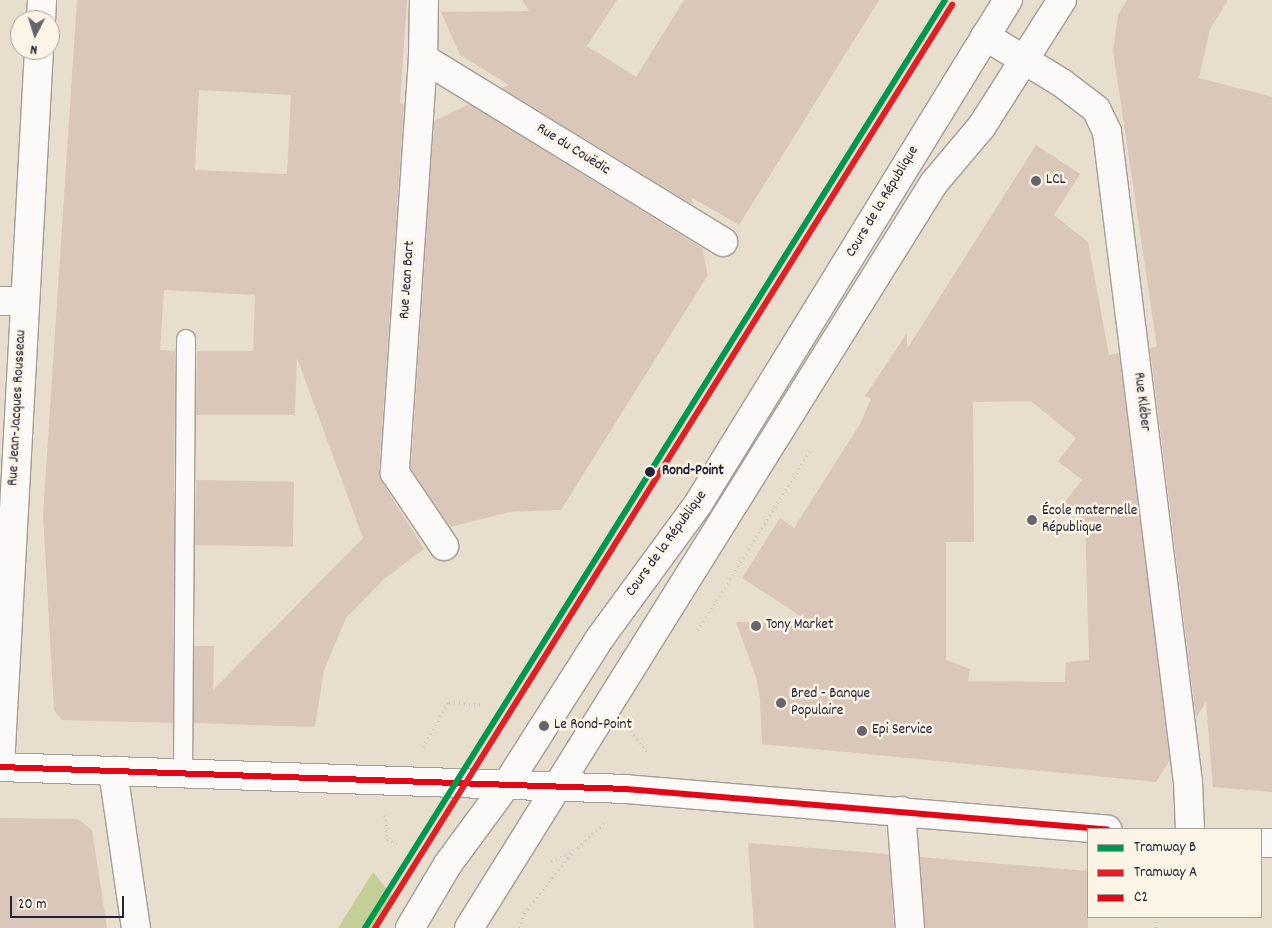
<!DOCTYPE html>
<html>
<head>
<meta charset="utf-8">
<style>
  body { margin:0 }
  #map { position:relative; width:1272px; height:928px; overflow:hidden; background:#e8dece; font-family:Dekko,sans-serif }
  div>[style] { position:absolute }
  .green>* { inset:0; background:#c4cf97 }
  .building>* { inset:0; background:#dac7b9; transform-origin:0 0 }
  .path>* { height:3px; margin-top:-1.5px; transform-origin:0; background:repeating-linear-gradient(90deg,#c9c6c5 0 1px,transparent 0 5px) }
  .roads { filter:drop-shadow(1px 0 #a29d96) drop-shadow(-1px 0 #a29d96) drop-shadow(0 1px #a29d96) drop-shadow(0 -1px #a29d96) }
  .service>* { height:18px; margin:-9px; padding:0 9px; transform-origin:9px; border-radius:9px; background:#fcfaf8 }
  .minor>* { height:28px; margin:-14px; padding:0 14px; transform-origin:14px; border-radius:14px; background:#fcfaf8 }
  .tertiary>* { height:28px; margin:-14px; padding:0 14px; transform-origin:14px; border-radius:14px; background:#fcfaf8 }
  .secondary>* { height:28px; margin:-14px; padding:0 14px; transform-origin:14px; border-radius:14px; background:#fcfaf8 }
  .bus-1>* { height:6px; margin:-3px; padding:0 3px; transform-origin:3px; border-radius:3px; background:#e30616 }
  .tram-1>* { height:6px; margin:-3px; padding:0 3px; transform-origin:3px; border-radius:3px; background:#00984e }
  .tram-2>* { height:6px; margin:-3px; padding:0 3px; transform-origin:3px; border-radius:3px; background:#e41e25 }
  .dots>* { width:14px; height:14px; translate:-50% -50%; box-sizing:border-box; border:2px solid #fcf5e5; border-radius:50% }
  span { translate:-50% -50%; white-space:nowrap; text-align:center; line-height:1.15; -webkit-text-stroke:5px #fcf5e5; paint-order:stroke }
  .street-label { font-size:15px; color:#22223b }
  .poi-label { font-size:15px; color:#22223b }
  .left { translate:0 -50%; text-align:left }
  .stop-label { font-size:15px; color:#22223b; font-weight:700 }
  .legend { position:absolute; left:1087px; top:828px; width:175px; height:90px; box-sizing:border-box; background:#fcf5e5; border:1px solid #a5a1a1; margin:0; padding:6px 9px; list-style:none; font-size:15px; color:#22223b }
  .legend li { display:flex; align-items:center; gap:10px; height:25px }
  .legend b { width:25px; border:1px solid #a5a1a1 }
  .north { position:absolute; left:10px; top:10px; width:50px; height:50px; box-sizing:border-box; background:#fcf5e5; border:1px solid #a5a1a1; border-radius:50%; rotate:185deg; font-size:14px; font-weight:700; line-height:20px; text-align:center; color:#22223b }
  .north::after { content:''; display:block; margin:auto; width:18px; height:22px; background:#67646e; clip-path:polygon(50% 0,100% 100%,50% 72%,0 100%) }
  .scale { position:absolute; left:10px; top:896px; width:114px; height:22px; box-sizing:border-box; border:2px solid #22223b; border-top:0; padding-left:6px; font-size:15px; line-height:18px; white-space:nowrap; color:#22223b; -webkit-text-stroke:4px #fcf5e5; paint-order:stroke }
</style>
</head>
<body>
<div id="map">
  <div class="green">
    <i style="clip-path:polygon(373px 872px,394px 898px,376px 928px,338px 928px)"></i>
  </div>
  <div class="building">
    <i style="clip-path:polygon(evenodd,77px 0,407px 0,400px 103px,404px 105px,379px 472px,382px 482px,424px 549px,384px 579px,346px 618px,324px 670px,315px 727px,194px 723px,194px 646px,214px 646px,213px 690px,363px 538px,297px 358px,295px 415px,196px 415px,197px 351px,253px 351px,255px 295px,164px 290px,160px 350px,175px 351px,173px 723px,62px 720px,54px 710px,43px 515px,77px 0,199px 90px,291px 95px,287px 174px,195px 170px,199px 90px)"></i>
    <i style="clip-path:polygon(522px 0,617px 0,587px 46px,636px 77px,684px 0,879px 0,739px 225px,691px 197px,693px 205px,502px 88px,509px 85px,460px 55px,441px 12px,529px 11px)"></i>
    <i style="clip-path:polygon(1127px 0,1228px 0,1210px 29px,1199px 78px,1272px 97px,1272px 792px,1213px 787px,1206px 702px,1196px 718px,1150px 348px,1157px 347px,1113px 51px,1118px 15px)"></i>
    <i style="clip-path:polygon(469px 104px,702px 248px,708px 275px,561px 510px,509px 512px,450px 527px,411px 469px,434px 121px)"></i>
    <i style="clip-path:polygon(evenodd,1036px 145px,1080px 174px,1054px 215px,1088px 242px,1109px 355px,1119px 353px,1170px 760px,1156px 782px,762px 744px,760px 699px,756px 677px,736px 622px,814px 625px,742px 578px,780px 518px,794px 528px,860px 424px,871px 399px,865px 396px,907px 333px,907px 349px,1036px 145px,1031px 401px,1076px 438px,1058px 461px,1082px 480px,1064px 503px,1085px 520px,1089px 660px,1066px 662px,1065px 682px,968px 681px,970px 669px,946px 660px,946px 542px,974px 542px,973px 402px,1031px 401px)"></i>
    <i style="left:196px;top:480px;width:98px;height:65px;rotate:1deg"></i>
    <i style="clip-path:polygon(0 818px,78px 819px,92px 830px,107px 928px,0 928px)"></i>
    <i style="clip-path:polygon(748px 843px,889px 854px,894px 928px,754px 928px)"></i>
    <i style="clip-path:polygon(920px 857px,1088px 871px,1088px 928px,925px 928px)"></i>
  </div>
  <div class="path">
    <i style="left:698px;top:630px;width:211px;rotate:-58deg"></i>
    <i style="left:630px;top:731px;width:28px;rotate:51deg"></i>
    <i style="left:423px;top:747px;width:52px;rotate:-60deg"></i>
    <i style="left:449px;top:702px;width:34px;rotate:5deg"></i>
    <i style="left:385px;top:815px;width:24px;rotate:85deg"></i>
    <i style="left:387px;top:839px;width:11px;rotate:27deg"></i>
    <i style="left:551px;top:861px;width:24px;rotate:-24deg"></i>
    <i style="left:524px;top:913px;width:80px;rotate:-51.1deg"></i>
    <i style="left:574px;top:851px;width:42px;rotate:-43.1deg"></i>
    <i style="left:1156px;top:917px;width:11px;rotate:90deg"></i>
    <i style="left:520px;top:928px;width:16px;rotate:-76deg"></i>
  </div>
  <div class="roads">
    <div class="service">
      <i style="left:183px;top:773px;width:434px;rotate:-89.6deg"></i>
    </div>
    <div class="minor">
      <i style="left:424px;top:0;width:58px;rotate:91deg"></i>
      <i style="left:423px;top:58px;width:416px;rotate:93.9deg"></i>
      <i style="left:395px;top:473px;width:88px;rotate:56.1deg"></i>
      <i style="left:985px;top:36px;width:90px;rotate:31.4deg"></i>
      <i style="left:1062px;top:83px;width:43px;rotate:37.4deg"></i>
      <i style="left:1096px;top:109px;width:25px;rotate:64deg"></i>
      <i style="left:1107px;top:132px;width:655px;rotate:82.9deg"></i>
      <i style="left:1188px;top:782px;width:47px;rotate:87.6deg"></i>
      <i style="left:423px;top:58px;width:352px;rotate:31.5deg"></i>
      <i style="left:0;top:301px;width:24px;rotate:2deg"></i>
      <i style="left:113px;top:771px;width:159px;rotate:81.7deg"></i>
      <i style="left:901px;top:811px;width:117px;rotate:85.6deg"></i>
    </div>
    <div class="tertiary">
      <i style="left:41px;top:20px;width:20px;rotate:-87deg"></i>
      <i style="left:0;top:767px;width:718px;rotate:-86.89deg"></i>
    </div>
    <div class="secondary">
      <i style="left:0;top:767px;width:626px;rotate:2.01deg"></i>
      <i style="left:626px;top:789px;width:483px;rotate:4.8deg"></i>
      <i style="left:1261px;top:843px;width:11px"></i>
      <i style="left:410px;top:928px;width:74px;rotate:-59.3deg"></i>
      <i style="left:448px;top:864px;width:99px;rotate:-53.6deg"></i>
      <i style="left:507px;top:784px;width:173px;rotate:-57.5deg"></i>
      <i style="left:600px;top:638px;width:166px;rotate:-53.8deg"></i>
      <i style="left:698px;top:504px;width:592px;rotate:-58.41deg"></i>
      <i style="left:469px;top:928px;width:878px;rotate:-58.03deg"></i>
      <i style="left:934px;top:183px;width:75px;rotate:-49.9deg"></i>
      <i style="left:982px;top:126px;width:149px;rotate:-57.6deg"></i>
    </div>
  </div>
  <div class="bus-1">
    <i style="left:0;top:767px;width:626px;rotate:2.01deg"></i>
    <i style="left:626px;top:789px;width:483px;rotate:4.8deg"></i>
  </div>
  <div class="tram-1">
    <i style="left:365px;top:928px;width:1094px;rotate:-57.99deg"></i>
  </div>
  <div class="tram-2">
    <i style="left:375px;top:928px;width:1089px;rotate:-57.99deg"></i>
  </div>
  <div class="dots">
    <i style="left:1036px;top:181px;background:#67646e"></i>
    <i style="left:650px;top:472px;background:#22223b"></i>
    <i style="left:1032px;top:520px;background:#67646e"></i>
    <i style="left:756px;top:626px;background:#67646e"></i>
    <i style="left:781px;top:703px;background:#67646e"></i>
    <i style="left:544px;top:726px;background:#67646e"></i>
    <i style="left:862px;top:731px;background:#67646e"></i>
  </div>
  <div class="street-label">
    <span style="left:573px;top:150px;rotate:32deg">Rue du Couëdic</span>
    <span style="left:883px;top:202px;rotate:-59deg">Cours de la République</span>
    <span style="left:408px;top:280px;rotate:-86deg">Rue Jean Bart</span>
    <span style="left:1141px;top:402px;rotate:83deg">Rue Kléber</span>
    <span style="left:18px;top:408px;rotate:-87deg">Rue Jean-Jacques Rousseau</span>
    <span style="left:667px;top:544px;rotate:-54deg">Cours de la République</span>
  </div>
  <div class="poi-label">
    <span class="left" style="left:1046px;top:181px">LCL</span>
    <span class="left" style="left:1042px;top:520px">École maternelle<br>République</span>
    <span class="left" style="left:766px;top:626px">Tony Market</span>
    <span class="left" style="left:791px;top:703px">Bred - Banque<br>Populaire</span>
    <span class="left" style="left:554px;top:726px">Le Rond-Point</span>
    <span class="left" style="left:872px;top:731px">Epi Service</span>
  </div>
  <div class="stop-label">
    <span class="left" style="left:662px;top:472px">Rond-Point</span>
  </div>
  <ul class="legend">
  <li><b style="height:6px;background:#00984e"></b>Tramway B</li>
  <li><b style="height:6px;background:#e41e25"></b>Tramway A</li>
  <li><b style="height:6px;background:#e30616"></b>C2</li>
  </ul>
  <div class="north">N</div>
  <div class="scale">20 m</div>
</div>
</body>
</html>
